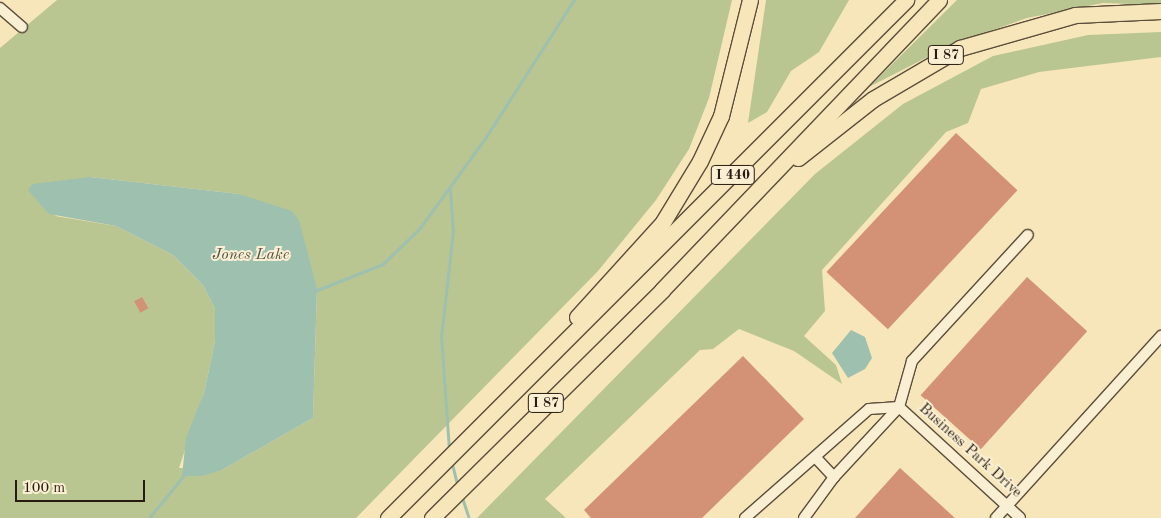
<!DOCTYPE html>
<html>
<head>
<meta charset="utf-8">
<style>
  body { margin:0 }
  #map { position:relative; width:1161px; height:518px; overflow:hidden; background:#f7e6b9; font-family:"Old Standard TT",serif }
  div>[style] { position:absolute }
  .green>* { inset:0; background:#b9c691 }
  .water>* { inset:0; background:#9dc0af }
  .stream>* { height:2.5px; margin:-1.25px; padding:0 1.25px; transform-origin:1.25px; border-radius:1.25px; background:#9dc0af }
  .building>* { inset:0; background:#d39175; transform-origin:0 0 }
  .roads { filter:drop-shadow(1px 0 #5c4e3c) drop-shadow(-1px 0 #5c4e3c) drop-shadow(0 1px #5c4e3c) drop-shadow(0 -1px #5c4e3c) }
  .minor>* { height:10px; margin:-5px; padding:0 5px; transform-origin:5px; border-radius:5px; background:#faefd2 }
  .highway>* { height:15px; margin:-7.5px; padding:0 7.5px; transform-origin:7.5px; border-radius:7.5px; background:#f7e6b9 }
  span { translate:-50% -50%; white-space:nowrap; text-align:center; line-height:1.15; -webkit-text-stroke:4px #faefd2; paint-order:stroke }
  .shield-label span { padding:1px 4px; background:#faefd2; border:1px solid; border-radius:4px; -webkit-text-stroke-width:0 }
  .shield-label { font-size:14px; color:#281b12; font-weight:700 }
  .street-label { font-size:15px; color:#281b12 }
  .water-label { font-size:16px; color:#515549; font-style:italic }
  .scale { position:absolute; left:15px; top:480px; width:130px; height:22px; box-sizing:border-box; border:2px solid #281b12; border-top:0; padding-left:6px; font-size:15px; line-height:18px; white-space:nowrap; color:#281b12; -webkit-text-stroke:4px #faefd2; paint-order:stroke }
</style>
</head>
<body>
<div id="map">
  <div class="green">
    <i style="clip-path:polygon(evenodd,57px 0,732px 0,709px 98px,689px 149px,656px 200px,598px 271px,356px 518px,0 518px,0 48px,57px 0,90px 177px,239px 194px,317px 289px,313px 418px,222px 470px,179px 468px,204px 393px,215px 341px,215px 309px,203px 285px,173px 255px,116px 226px,55px 216px,90px 177px)"></i>
    <i style="clip-path:polygon(766px 0,849px 0,819px 52px,791px 71px,767px 112px,748px 123px)"></i>
    <i style="clip-path:polygon(957px 0,1161px 0,1161px 5px,1103px 3px,1027px 18px,953px 44px,869px 87px)"></i>
    <i style="clip-path:polygon(1161px 32px,1161px 57px,1039px 72px,981px 89px,968px 123px,946px 132px,822px 270px,825px 311px,804px 336px,836px 365px,842px 384px,794px 351px,739px 329px,713px 349px,700px 350px,545px 499px,566px 518px,477px 518px,815px 174px,903px 104px,993px 56px,1088px 35px)"></i>
  </div>
  <div class="water">
    <i style="clip-path:polygon(90px 177px,239px 194px,292px 211px,299px 220px,317px 289px,313px 418px,222px 470px,202px 476px,182px 476px,186px 438px,204px 393px,215px 341px,215px 309px,203px 285px,173px 255px,116px 226px,49px 214px,28px 190px,33px 184px)"></i>
    <i style="clip-path:polygon(851px 330px,865px 337px,872px 358px,865px 369px,848px 378px,832px 353px)"></i>
  </div>
  <div class="stream">
    <i style="left:315px;top:291px;width:73px;rotate:-21.7deg"></i>
    <i style="left:383px;top:264px;width:52px;rotate:-44.2deg"></i>
    <i style="left:420px;top:228px;width:112px;rotate:-54deg"></i>
    <i style="left:486px;top:137px;width:163px;rotate:-57.3deg"></i>
    <i style="left:449px;top:450px;width:113px;rotate:-94deg"></i>
    <i style="left:441px;top:337px;width:107px;rotate:-83.5deg"></i>
    <i style="left:453px;top:231px;width:41px;rotate:-94.2deg"></i>
    <i style="left:452px;top:462px;width:25px;rotate:76deg"></i>
    <i style="left:462px;top:496px;width:23px;rotate:72deg"></i>
    <i style="left:149px;top:518px;width:57px;rotate:-50.7deg"></i>
  </div>
  <div class="building">
    <i style="left:956px;top:133px;width:84px;height:190px;rotate:43deg"></i>
    <i style="left:1027px;top:277px;width:81px;height:159px;rotate:42deg"></i>
    <i style="left:142px;top:297px;width:13px;height:9px;rotate:61deg"></i>
    <i style="clip-path:polygon(743px 356px,804px 419px,702px 518px,591px 518px,584px 510px)"></i>
    <i style="clip-path:polygon(900px 468px,955px 518px,855px 518px)"></i>
  </div>
  <div class="roads">
    <div class="minor">
      <i style="left:0;top:8px;width:29px;rotate:41deg"></i>
      <i style="left:899px;top:407px;width:164px;rotate:42.5deg"></i>
      <i style="left:817px;top:459px;width:25px;rotate:47deg"></i>
      <i style="left:834px;top:477px;width:96px;rotate:-47.1deg"></i>
      <i style="left:899px;top:407px;width:48px;rotate:-74.2deg"></i>
      <i style="left:912px;top:361px;width:171px;rotate:-47.4deg"></i>
      <i style="left:745px;top:518px;width:165px;rotate:-41.3deg"></i>
      <i style="left:869px;top:409px;width:30px;rotate:-4deg"></i>
      <i style="left:804px;top:518px;width:51px;rotate:-53.8deg"></i>
      <i style="left:996px;top:518px;width:246px;rotate:-47.8deg"></i>
    </div>
    <div class="highway">
      <i style="left:798px;top:158px;width:95px;rotate:-38.2deg"></i>
      <i style="left:873px;top:99px;width:101px;rotate:-30.4deg"></i>
      <i style="left:960px;top:48px;width:120px;rotate:-16deg"></i>
      <i style="left:1075px;top:15px;width:86px;rotate:-2.7deg"></i>
      <i style="left:577px;top:317px;width:128px;rotate:-47.8deg"></i>
      <i style="left:663px;top:222px;width:71px;rotate:-58.8deg"></i>
      <i style="left:700px;top:161px;width:50px;rotate:-65deg"></i>
      <i style="left:721px;top:116px;width:120px;rotate:-76deg"></i>
      <i style="left:388px;top:518px;width:733px;rotate:-45deg"></i>
      <i style="left:432px;top:518px;width:324px;rotate:-44.7deg"></i>
      <i style="left:662px;top:290px;width:401px;rotate:-46.3deg"></i>
    </div>
  </div>
  <div class="shield-label">
    <span style="left:946px;top:55px">I 87</span>
    <span style="left:733px;top:175px">I 440</span>
    <span style="left:546px;top:403px">I 87</span>
  </div>
  <div class="street-label">
    <span style="left:970px;top:451px;rotate:42deg">Business Park Drive</span>
  </div>
  <div class="water-label">
    <span style="left:251px;top:255px">Jones Lake</span>
  </div>
  <div class="scale">100 m</div>
</div>
</body>
</html>
